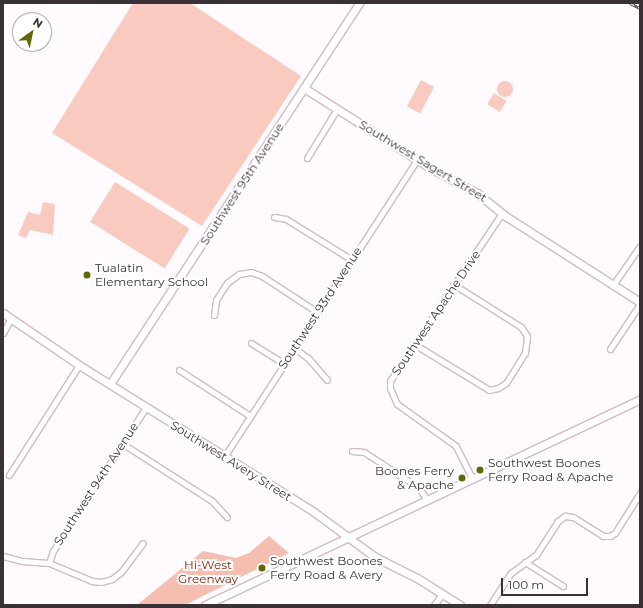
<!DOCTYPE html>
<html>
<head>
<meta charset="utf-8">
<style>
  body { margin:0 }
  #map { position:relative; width:643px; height:608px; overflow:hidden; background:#fffafd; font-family:Montserrat,sans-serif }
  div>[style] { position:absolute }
  .green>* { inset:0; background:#f9cbc0; transform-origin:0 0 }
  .round { border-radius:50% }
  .forest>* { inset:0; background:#f4beb1 }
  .roads { filter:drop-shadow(1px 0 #d1b9c7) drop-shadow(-1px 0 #d1b9c7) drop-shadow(0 1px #d1b9c7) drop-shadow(0 -1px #d1b9c7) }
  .street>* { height:5px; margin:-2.5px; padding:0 2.5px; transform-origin:2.5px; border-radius:2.5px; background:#fff }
  .secondary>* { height:7px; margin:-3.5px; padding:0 3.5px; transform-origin:3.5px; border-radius:3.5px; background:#fff }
  .rail>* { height:3px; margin-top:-1.5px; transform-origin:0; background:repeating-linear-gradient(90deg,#fff 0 4.5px,#4e464a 0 9px); box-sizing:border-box; border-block:1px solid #4e464a }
  .dots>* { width:11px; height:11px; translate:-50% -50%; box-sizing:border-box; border:2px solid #fff; border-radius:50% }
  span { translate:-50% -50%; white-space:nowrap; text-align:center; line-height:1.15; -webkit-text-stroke:4px #fff; paint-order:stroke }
  .street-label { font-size:12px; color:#3a3136 }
  .poi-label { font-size:12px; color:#3a3136 }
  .left { translate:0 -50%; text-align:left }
  .right { translate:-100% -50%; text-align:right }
  .park-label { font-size:12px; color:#7f1a02 }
  .frame { position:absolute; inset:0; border:4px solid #3a3136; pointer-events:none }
  .north { position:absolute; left:12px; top:12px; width:40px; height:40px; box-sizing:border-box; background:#fff; border:1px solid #b0adaf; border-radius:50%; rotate:33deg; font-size:11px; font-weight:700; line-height:16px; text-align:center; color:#3a3136 }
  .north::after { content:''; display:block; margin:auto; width:14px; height:18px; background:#626704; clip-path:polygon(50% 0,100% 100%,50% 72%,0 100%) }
  .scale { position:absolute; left:501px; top:578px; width:87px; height:18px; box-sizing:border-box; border:2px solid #3a3136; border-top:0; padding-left:5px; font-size:12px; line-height:14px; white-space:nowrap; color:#3a3136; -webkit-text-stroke:3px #fff; paint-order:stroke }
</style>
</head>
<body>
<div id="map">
  <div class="green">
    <i style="clip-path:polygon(133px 3px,190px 3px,301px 76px,202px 226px,52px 133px)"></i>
    <i style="left:421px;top:80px;width:15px;height:30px;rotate:28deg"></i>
    <i class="round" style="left:497px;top:81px;width:16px;height:16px"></i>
    <i style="left:494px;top:93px;width:15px;height:13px;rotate:32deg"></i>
    <i style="left:115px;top:182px;width:88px;height:47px;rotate:32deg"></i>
    <i style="clip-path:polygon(43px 202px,55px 204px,53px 235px,30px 230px,26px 238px,18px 235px,28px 212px,40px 215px)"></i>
  </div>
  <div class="forest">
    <i style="clip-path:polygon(269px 536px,289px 553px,185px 605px,137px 605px,203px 551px,236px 558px,249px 553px)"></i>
  </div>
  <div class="roads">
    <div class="street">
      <i style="left:307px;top:158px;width:57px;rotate:-58.5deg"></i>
      <i style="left:274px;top:217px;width:12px;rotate:9deg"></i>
      <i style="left:286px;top:219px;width:78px;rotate:31.8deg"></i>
      <i style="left:613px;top:285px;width:47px;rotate:-55.3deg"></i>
      <i style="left:214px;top:315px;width:15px;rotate:-82deg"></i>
      <i style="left:216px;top:300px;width:20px;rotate:-57deg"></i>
      <i style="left:227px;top:283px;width:15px;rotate:-37deg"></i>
      <i style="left:239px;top:274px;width:12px;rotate:-9deg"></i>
      <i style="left:251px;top:272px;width:12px;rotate:20deg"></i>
      <i style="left:262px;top:276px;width:66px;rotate:33.2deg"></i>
      <i style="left:3px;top:333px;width:17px;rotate:-62deg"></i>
      <i style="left:251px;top:343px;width:39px;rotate:32deg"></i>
      <i style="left:414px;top:344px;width:88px;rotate:31.5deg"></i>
      <i style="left:489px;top:390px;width:9px;rotate:-13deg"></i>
      <i style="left:498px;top:388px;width:9px;rotate:-32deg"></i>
      <i style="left:506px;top:383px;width:36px;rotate:-58deg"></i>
      <i style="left:525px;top:353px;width:17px;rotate:-83deg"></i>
      <i style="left:527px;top:336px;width:11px;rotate:-124deg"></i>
      <i style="left:521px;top:327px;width:80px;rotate:-147.7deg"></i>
      <i style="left:294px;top:348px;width:17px;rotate:36deg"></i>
      <i style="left:308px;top:358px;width:29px;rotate:49deg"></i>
      <i style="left:610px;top:349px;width:54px;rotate:-56.3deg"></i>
      <i style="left:179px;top:370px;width:85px;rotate:32.9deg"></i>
      <i style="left:123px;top:444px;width:106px;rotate:32.6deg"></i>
      <i style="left:212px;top:501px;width:22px;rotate:47deg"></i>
      <i style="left:352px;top:451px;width:12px;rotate:5deg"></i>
      <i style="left:364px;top:452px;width:66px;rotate:33.2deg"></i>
      <i style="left:419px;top:488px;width:14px;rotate:56deg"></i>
      <i style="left:224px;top:457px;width:354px;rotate:-57deg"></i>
      <i style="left:9px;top:475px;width:130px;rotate:-57.5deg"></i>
      <i style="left:472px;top:478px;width:36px;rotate:-117deg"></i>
      <i style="left:456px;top:446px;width:72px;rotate:-144.6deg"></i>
      <i style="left:397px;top:404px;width:17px;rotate:-114deg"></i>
      <i style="left:390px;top:388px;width:7px;rotate:-90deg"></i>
      <i style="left:390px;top:381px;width:202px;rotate:-56.3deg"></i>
      <i style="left:3px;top:556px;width:20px;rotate:15deg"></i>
      <i style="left:22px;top:561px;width:27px;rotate:4deg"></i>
      <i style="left:49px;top:563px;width:47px;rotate:22.7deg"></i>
      <i style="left:92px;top:581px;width:9px;rotate:6deg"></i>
      <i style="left:101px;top:582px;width:11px;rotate:-15deg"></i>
      <i style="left:112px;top:579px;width:11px;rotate:-38deg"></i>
      <i style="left:121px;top:572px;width:36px;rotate:-53deg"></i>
      <i style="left:525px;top:562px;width:45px;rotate:32.3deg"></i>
      <i style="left:49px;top:563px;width:13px;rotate:-72deg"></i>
      <i style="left:53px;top:551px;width:171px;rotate:-57.1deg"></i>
      <i style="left:434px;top:605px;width:14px;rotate:-54deg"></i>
      <i style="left:490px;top:605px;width:38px;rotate:-57deg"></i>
      <i style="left:511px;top:573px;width:31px;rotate:-36deg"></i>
      <i style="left:536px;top:555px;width:40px;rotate:-57.1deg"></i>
      <i style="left:558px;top:521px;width:9px;rotate:-36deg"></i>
      <i style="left:565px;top:516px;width:8px;rotate:7deg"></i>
      <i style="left:573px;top:517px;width:36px;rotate:32deg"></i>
      <i style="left:603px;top:536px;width:7px"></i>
      <i style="left:610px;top:536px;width:6px;rotate:-31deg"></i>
      <i style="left:615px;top:533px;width:47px;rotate:-58deg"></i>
    </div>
    <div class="secondary">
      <i style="left:304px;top:88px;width:151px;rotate:32.3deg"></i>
      <i style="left:432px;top:169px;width:51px;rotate:28.1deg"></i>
      <i style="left:477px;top:193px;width:38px;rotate:39deg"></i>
      <i style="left:507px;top:217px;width:158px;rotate:32.6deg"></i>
      <i style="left:3px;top:313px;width:92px;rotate:34.4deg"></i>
      <i style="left:79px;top:365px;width:277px;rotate:32deg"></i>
      <i style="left:314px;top:512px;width:76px;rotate:36.4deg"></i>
      <i style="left:375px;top:557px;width:47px;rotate:26.6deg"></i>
      <i style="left:417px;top:578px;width:51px;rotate:32.1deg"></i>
      <i style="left:110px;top:384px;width:455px;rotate:-56.8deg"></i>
      <i style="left:205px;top:605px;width:481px;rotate:-25.3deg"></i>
    </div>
  </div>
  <div class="rail">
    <i style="left:630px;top:3px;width:11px;rotate:27deg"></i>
  </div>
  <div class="dots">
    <i style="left:87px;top:275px;background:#626704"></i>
    <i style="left:480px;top:470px;background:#626704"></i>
    <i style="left:462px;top:478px;background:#626704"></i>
    <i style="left:262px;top:568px;background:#626704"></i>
  </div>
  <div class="street-label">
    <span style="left:423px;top:161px;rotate:31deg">Southwest Sagert Street</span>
    <span style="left:242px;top:184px;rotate:-57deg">Southwest 95th Avenue</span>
    <span style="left:320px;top:308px;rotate:-57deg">Southwest 93rd Avenue</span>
    <span style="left:436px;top:313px;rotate:-56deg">Southwest Apache Drive</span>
    <span style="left:231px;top:461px;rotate:32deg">Southwest Avery Street</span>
    <span style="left:96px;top:484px;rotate:-57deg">Southwest 94th Avenue</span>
  </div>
  <div class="poi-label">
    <span class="left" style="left:95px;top:275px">Tualatin<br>Elementary School</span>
    <span class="left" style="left:488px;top:470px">Southwest Boones<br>Ferry Road &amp; Apache</span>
    <span class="right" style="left:454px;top:478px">Boones Ferry<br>&amp; Apache</span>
    <span class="left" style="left:270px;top:568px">Southwest Boones<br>Ferry Road &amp; Avery</span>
  </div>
  <div class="park-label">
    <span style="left:208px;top:572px">Hi-West<br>Greenway</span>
  </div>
  <div class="frame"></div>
  <div class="north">N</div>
  <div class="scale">100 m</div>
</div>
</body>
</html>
